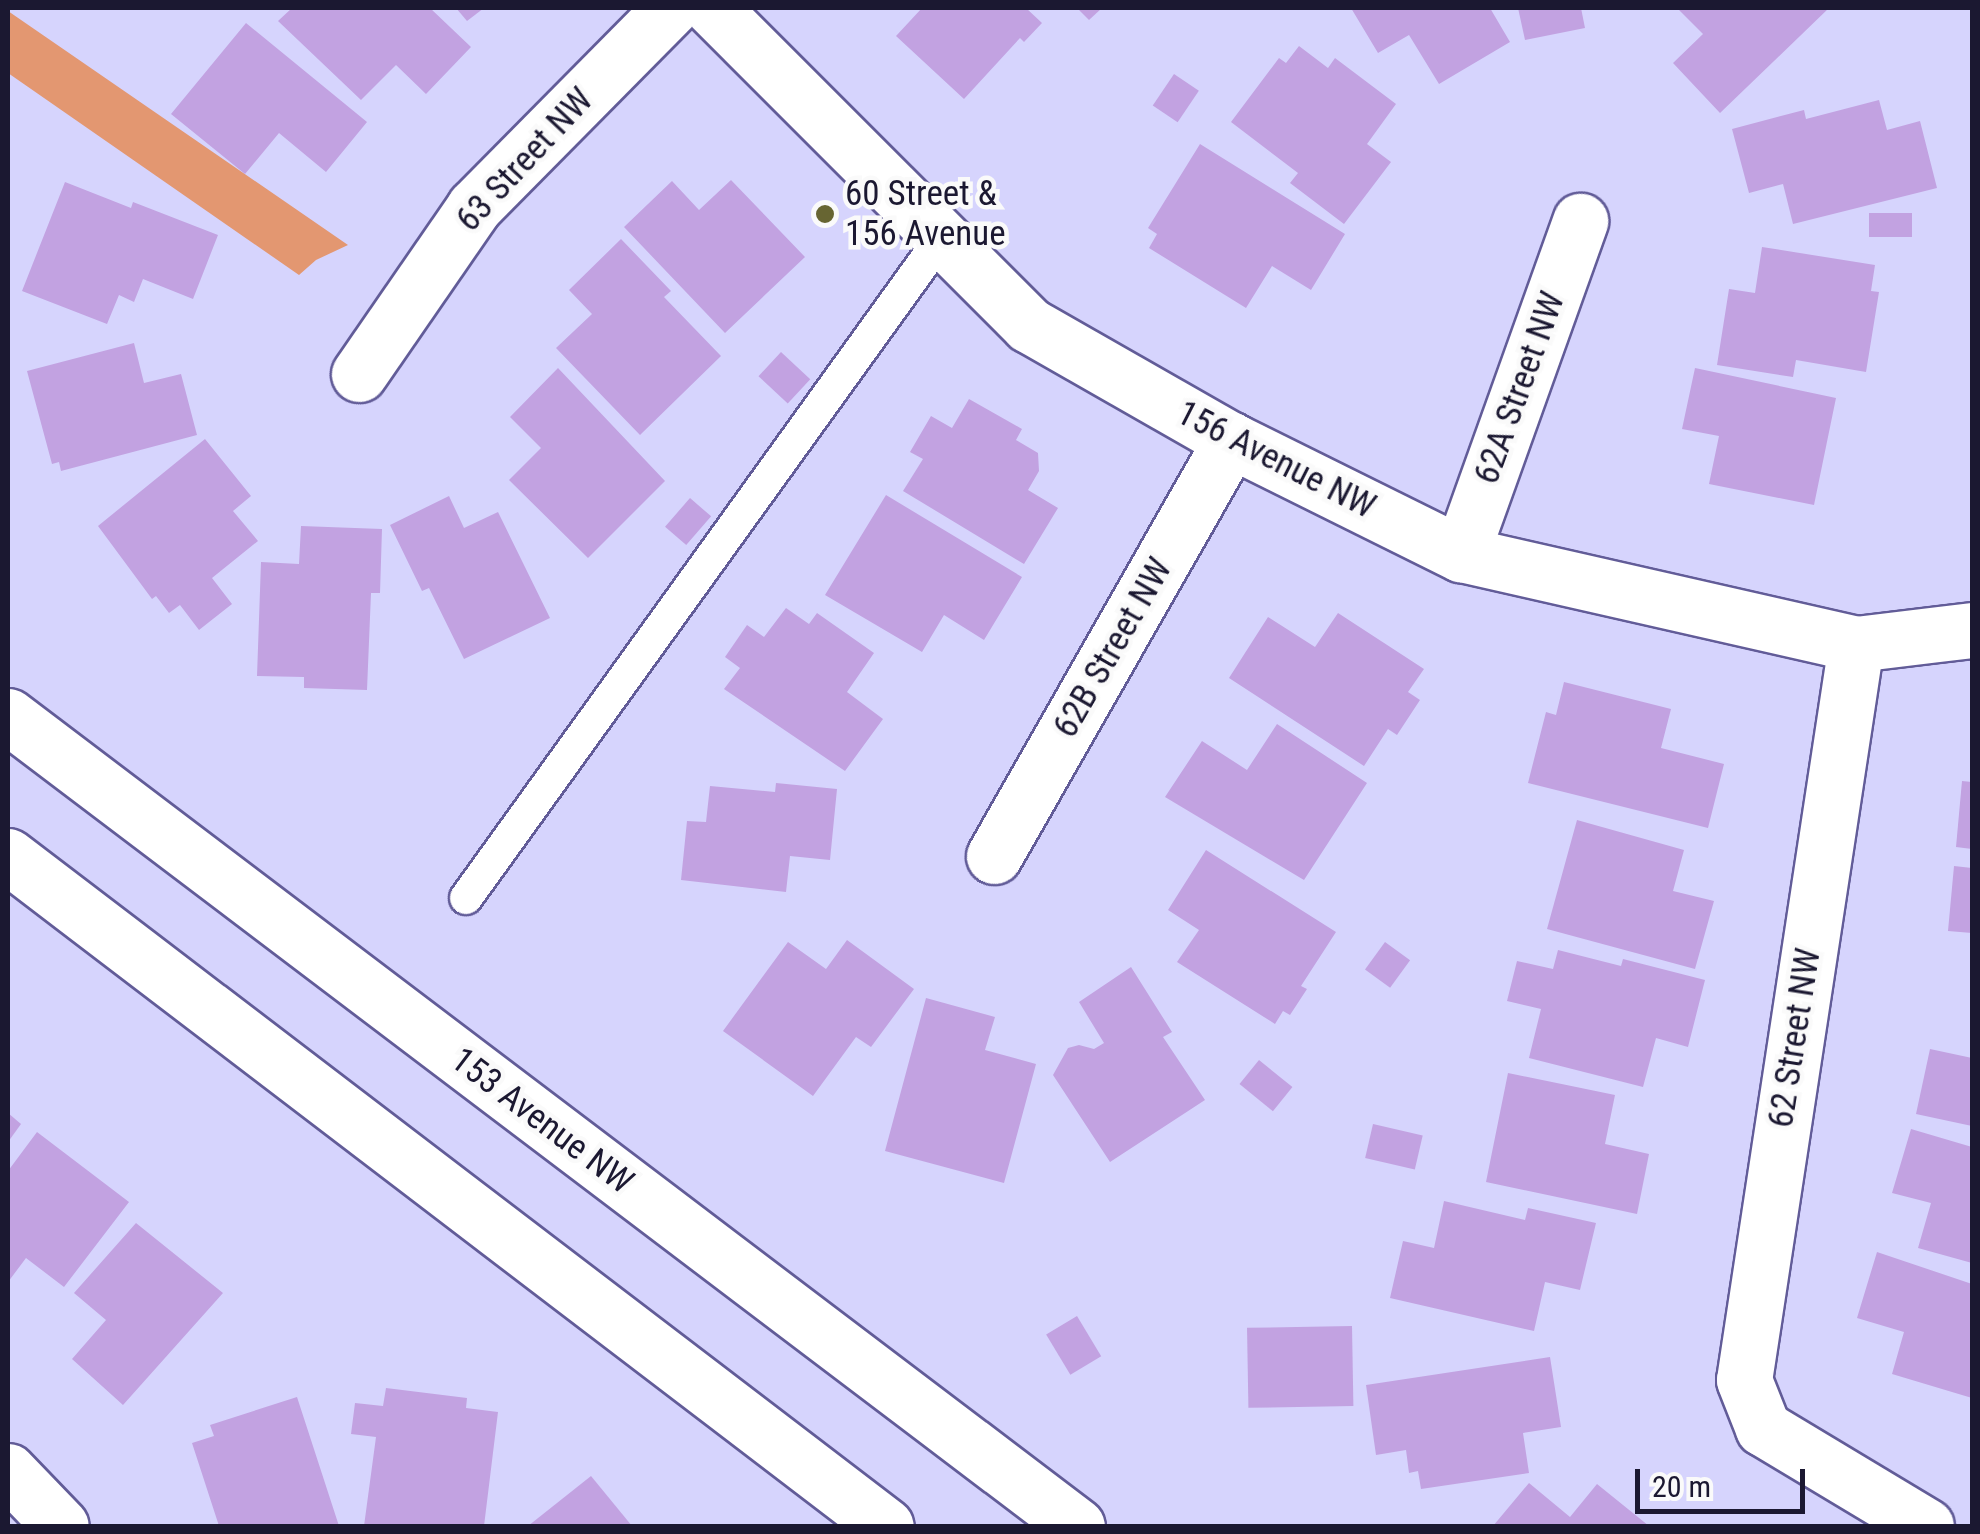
<!DOCTYPE html>
<html>
<head>
<meta charset="utf-8">
<style>
  body { margin:0 }
  #map { position:relative; width:1980px; height:1534px; overflow:hidden; background:#d6d4fd; font-family:"Roboto Condensed",sans-serif }
  div>[style] { position:absolute }
  .green>* { inset:0; background:#e39771 }
  .building>* { inset:0; background:#c2a2e1; transform-origin:0 0 }
  .roads { filter:drop-shadow(2px 0 #625c98) drop-shadow(-2px 0 #625c98) drop-shadow(0 2px #625c98) drop-shadow(0 -2px #625c98) }
  .lane>* { height:32px; margin:-16px; padding:0 16px; transform-origin:16px; border-radius:16px; background:#fff }
  .street>* { height:55px; margin:-27.5px; padding:0 27.5px; transform-origin:27.5px; border-radius:27.5px; background:#fff }
  .secondary>* { height:55px; margin:-27.5px; padding:0 27.5px; transform-origin:27.5px; border-radius:27.5px; background:#fff }
  .dots>* { width:28px; height:28px; translate:-50% -50%; box-sizing:border-box; border:5px solid #fafafa; border-radius:50% }
  span { translate:-50% -50%; white-space:nowrap; text-align:center; line-height:1.15; -webkit-text-stroke:9px #fafafa; paint-order:stroke }
  .street-label { font-size:35px; color:#1b1831 }
  .poi-label { font-size:35px; color:#1b1831 }
  .left { translate:0 -50%; text-align:left }
  .frame { position:absolute; inset:0; border:10px solid #1b1831; pointer-events:none }
  .scale { position:absolute; left:1635px; top:1469px; width:170px; height:45px; box-sizing:border-box; border:5px solid #1b1831; border-top:0; padding-left:12px; font-size:30px; line-height:35px; white-space:nowrap; color:#1b1831; -webkit-text-stroke:8px #fafafa; paint-order:stroke }
</style>
</head>
<body>
<div id="map">
  <div class="green">
    <i style="clip-path:polygon(8px 11px,348px 245px,316px 260px,299px 275px,8px 73px)"></i>
  </div>
  <div class="building">
    <i style="clip-path:polygon(292px 8px,430px 8px,471px 47px,426px 94px,396px 65px,361px 100px,278px 21px)"></i>
    <i style="clip-path:polygon(456px 8px,484px 8px,467px 21px)"></i>
    <i style="clip-path:polygon(922px 8px,1026px 8px,1042px 23px,1024px 42px,1020px 38px,964px 99px,896px 36px)"></i>
    <i style="clip-path:polygon(1077px 8px,1102px 8px,1089px 20px)"></i>
    <i style="clip-path:polygon(1351px 8px,1490px 8px,1510px 42px,1439px 84px,1409px 35px,1378px 53px)"></i>
    <i style="clip-path:polygon(1518px 8px,1581px 8px,1585px 28px,1525px 40px)"></i>
    <i style="clip-path:polygon(1677px 8px,1829px 8px,1720px 113px,1673px 63px,1703px 34px)"></i>
    <i style="clip-path:polygon(246px 23px,367px 122px,326px 172px,279px 133px,245px 174px,171px 114px)"></i>
    <i style="clip-path:polygon(1299px 46px,1328px 68px,1335px 58px,1396px 104px,1367px 144px,1391px 162px,1344px 224px,1290px 183px,1298px 173px,1231px 122px,1279px 58px,1286px 63px)"></i>
    <i style="left:1174px;top:74px;width:30px;height:38px;rotate:34deg"></i>
    <i style="clip-path:polygon(1879px 100px,1887px 130px,1920px 121px,1937px 188px,1793px 224px,1783px 184px,1749px 193px,1732px 129px,1804px 110px,1806px 119px)"></i>
    <i style="clip-path:polygon(1200px 144px,1345px 234px,1311px 290px,1272px 266px,1246px 308px,1149px 248px,1157px 234px,1148px 228px)"></i>
    <i style="clip-path:polygon(731px 180px,805px 257px,725px 333px,624px 227px,672px 181px,699px 210px)"></i>
    <i style="clip-path:polygon(65px 182px,131px 208px,133px 202px,218px 235px,193px 299px,143px 279px,134px 302px,119px 295px,107px 324px,22px 291px)"></i>
    <i style="left:1869px;top:213px;width:43px;height:24px"></i>
    <i style="clip-path:polygon(621px 239px,671px 291px,664px 297px,721px 356px,640px 435px,556px 348px,592px 314px,569px 290px)"></i>
    <i style="clip-path:polygon(1762px 247px,1875px 265px,1871px 291px,1879px 292px,1866px 372px,1796px 360px,1793px 377px,1717px 365px,1729px 289px,1755px 293px)"></i>
    <i style="clip-path:polygon(134px 343px,144px 383px,181px 374px,197px 435px,61px 471px,59px 462px,52px 464px,27px 371px)"></i>
    <i style="left:781px;top:352px;width:40px;height:33px;rotate:43deg"></i>
    <i style="clip-path:polygon(558px 368px,665px 481px,588px 558px,509px 480px,541px 448px,510px 417px)"></i>
    <i style="clip-path:polygon(1695px 368px,1836px 398px,1814px 505px,1709px 484px,1719px 436px,1682px 429px)"></i>
    <i style="clip-path:polygon(969px 399px,1022px 429px,1016px 440px,1038px 453px,1039px 471px,1028px 490px,1058px 508px,1024px 564px,903px 491px,923px 459px,910px 452px,931px 416px,952px 428px)"></i>
    <i style="clip-path:polygon(205px 439px,251px 496px,233px 511px,258px 541px,212px 578px,232px 604px,199px 630px,180px 605px,169px 613px,156px 596px,152px 599px,98px 526px)"></i>
    <i style="clip-path:polygon(886px 495px,1022px 577px,984px 640px,944px 615px,922px 652px,825px 595px)"></i>
    <i style="clip-path:polygon(449px 496px,464px 528px,498px 512px,550px 618px,464px 659px,429px 588px,422px 591px,390px 525px)"></i>
    <i style="left:690px;top:498px;width:28px;height:38px;rotate:41deg"></i>
    <i style="clip-path:polygon(301px 526px,382px 529px,380px 593px,371px 593px,367px 690px,304px 688px,304px 677px,257px 676px,261px 562px,299px 564px)"></i>
    <i style="clip-path:polygon(786px 608px,809px 624px,817px 613px,874px 653px,847px 692px,883px 719px,845px 771px,724px 689px,740px 668px,725px 657px,747px 625px,764px 637px)"></i>
    <i style="clip-path:polygon(1338px 613px,1424px 669px,1408px 692px,1420px 700px,1397px 735px,1388px 729px,1364px 766px,1229px 678px,1268px 617px,1315px 647px)"></i>
    <i style="clip-path:polygon(1564px 682px,1671px 709px,1661px 748px,1724px 764px,1708px 828px,1528px 783px,1546px 712px,1556px 715px)"></i>
    <i style="clip-path:polygon(1277px 724px,1367px 783px,1304px 880px,1165px 797px,1202px 741px,1247px 770px)"></i>
    <i style="clip-path:polygon(1962px 781px,1972px 782px,1972px 849px,1956px 847px)"></i>
    <i style="clip-path:polygon(776px 783px,837px 789px,830px 860px,790px 856px,786px 892px,681px 880px,687px 821px,706px 822px,710px 786px,775px 792px)"></i>
    <i style="clip-path:polygon(1577px 820px,1684px 850px,1673px 891px,1714px 901px,1695px 969px,1547px 929px)"></i>
    <i style="clip-path:polygon(1206px 850px,1336px 932px,1301px 986px,1307px 989px,1290px 1015px,1283px 1011px,1275px 1024px,1177px 962px,1199px 930px,1168px 910px)"></i>
    <i style="clip-path:polygon(1954px 866px,1972px 868px,1972px 933px,1948px 931px)"></i>
    <i style="clip-path:polygon(847px 940px,914px 989px,871px 1047px,856px 1037px,813px 1096px,723px 1031px,788px 942px,826px 969px)"></i>
    <i style="left:1385px;top:942px;width:31px;height:34px;rotate:36deg"></i>
    <i style="clip-path:polygon(1558px 950px,1621px 966px,1623px 959px,1705px 980px,1688px 1047px,1656px 1038px,1643px 1087px,1529px 1058px,1541px 1009px,1507px 1001px,1517px 961px,1553px 969px)"></i>
    <i style="clip-path:polygon(1131px 967px,1172px 1032px,1163px 1037px,1205px 1100px,1110px 1162px,1053px 1075px,1068px 1048px,1079px 1045px,1094px 1049px,1104px 1043px,1079px 1002px)"></i>
    <i style="clip-path:polygon(926px 998px,995px 1017px,985px 1050px,1036px 1064px,1004px 1183px,885px 1151px)"></i>
    <i style="clip-path:polygon(1930px 1049px,1972px 1058px,1972px 1126px,1916px 1114px)"></i>
    <i style="left:1259px;top:1060px;width:43px;height:31px;rotate:39deg"></i>
    <i style="clip-path:polygon(1508px 1073px,1615px 1095px,1605px 1144px,1649px 1154px,1637px 1214px,1486px 1182px)"></i>
    <i style="clip-path:polygon(8px 1113px,21px 1124px,8px 1142px)"></i>
    <i style="left:1373px;top:1124px;width:51px;height:35px;rotate:13deg"></i>
    <i style="clip-path:polygon(1911px 1129px,1972px 1147px,1972px 1263px,1918px 1248px,1931px 1203px,1892px 1193px)"></i>
    <i style="clip-path:polygon(37px 1132px,129px 1202px,64px 1287px,26px 1258px,8px 1282px,8px 1171px)"></i>
    <i style="clip-path:polygon(1444px 1201px,1525px 1220px,1528px 1208px,1596px 1223px,1580px 1290px,1545px 1282px,1534px 1331px,1390px 1298px,1403px 1241px,1434px 1248px)"></i>
    <i style="clip-path:polygon(136px 1223px,223px 1293px,123px 1405px,72px 1359px,106px 1320px,74px 1293px)"></i>
    <i style="clip-path:polygon(1877px 1252px,1972px 1284px,1972px 1398px,1892px 1374px,1904px 1332px,1857px 1318px)"></i>
    <i style="left:1077px;top:1316px;width:47px;height:36px;rotate:59deg"></i>
    <i style="left:1352px;top:1326px;width:80px;height:105px;rotate:89deg"></i>
    <i style="clip-path:polygon(1550px 1357px,1561px 1427px,1523px 1433px,1529px 1473px,1421px 1489px,1418px 1471px,1409px 1473px,1406px 1450px,1376px 1455px,1366px 1385px)"></i>
    <i style="clip-path:polygon(386px 1388px,467px 1398px,466px 1408px,498px 1412px,484px 1526px,364px 1526px,376px 1437px,351px 1434px,355px 1403px,383px 1406px)"></i>
    <i style="clip-path:polygon(297px 1397px,339px 1526px,219px 1526px,192px 1443px,214px 1436px,210px 1425px)"></i>
    <i style="clip-path:polygon(591px 1476px,632px 1526px,528px 1526px)"></i>
    <i style="clip-path:polygon(1529px 1483px,1570px 1517px,1597px 1484px,1649px 1526px,1493px 1526px)"></i>
  </div>
  <div class="roads">
    <div class="lane">
      <i style="left:466px;top:898px;width:811px;rotate:-54.23deg"></i>
    </div>
    <div class="street">
      <i style="left:359px;top:374px;width:203px;rotate:-55.4deg"></i>
      <i style="left:474px;top:207px;width:280px;rotate:-45.3deg"></i>
      <i style="left:1461px;top:554px;width:354px;rotate:-70.3deg"></i>
      <i style="left:1856px;top:644px;width:744px;rotate:98.65deg"></i>
      <i style="left:1744px;top:1380px;width:52px;rotate:68.4deg"></i>
      <i style="left:1763px;top:1428px;width:190px;rotate:31deg"></i>
      <i style="left:994px;top:856px;width:479px;rotate:-60.3deg"></i>
      <i style="left:8px;top:1471px;width:76px;rotate:46.1deg"></i>
    </div>
    <div class="secondary">
      <i style="left:712px;top:8px;width:448px;rotate:45deg"></i>
      <i style="left:1029px;top:325px;width:232px;rotate:29.7deg"></i>
      <i style="left:1231px;top:440px;width:257px;rotate:26.4deg"></i>
      <i style="left:1461px;top:554px;width:405px;rotate:12.8deg"></i>
      <i style="left:1856px;top:644px;width:117px;rotate:-6.9deg"></i>
      <i style="left:8px;top:716px;width:1341px;rotate:37.15deg"></i>
      <i style="left:8px;top:856px;width:1104px;rotate:37.35deg"></i>
    </div>
  </div>
  <div class="dots">
    <i style="left:825px;top:214px;background:#676532"></i>
  </div>
  <div class="street-label">
    <span style="left:525px;top:160px;rotate:-47deg">63 Street NW</span>
    <span style="left:1520px;top:388px;rotate:-70deg">62A Street NW</span>
    <span style="left:1276px;top:460px;rotate:27deg">156 Avenue NW</span>
    <span style="left:1113px;top:648px;rotate:-60deg">62B Street NW</span>
    <span style="left:1795px;top:1038px;rotate:-81deg">62 Street NW</span>
    <span style="left:542px;top:1121px;rotate:37deg">153 Avenue NW</span>
  </div>
  <div class="poi-label">
    <span class="left" style="left:845px;top:214px">60 Street &amp;<br>156 Avenue</span>
  </div>
  <div class="frame"></div>
  <div class="scale">20 m</div>
</div>
</body>
</html>
